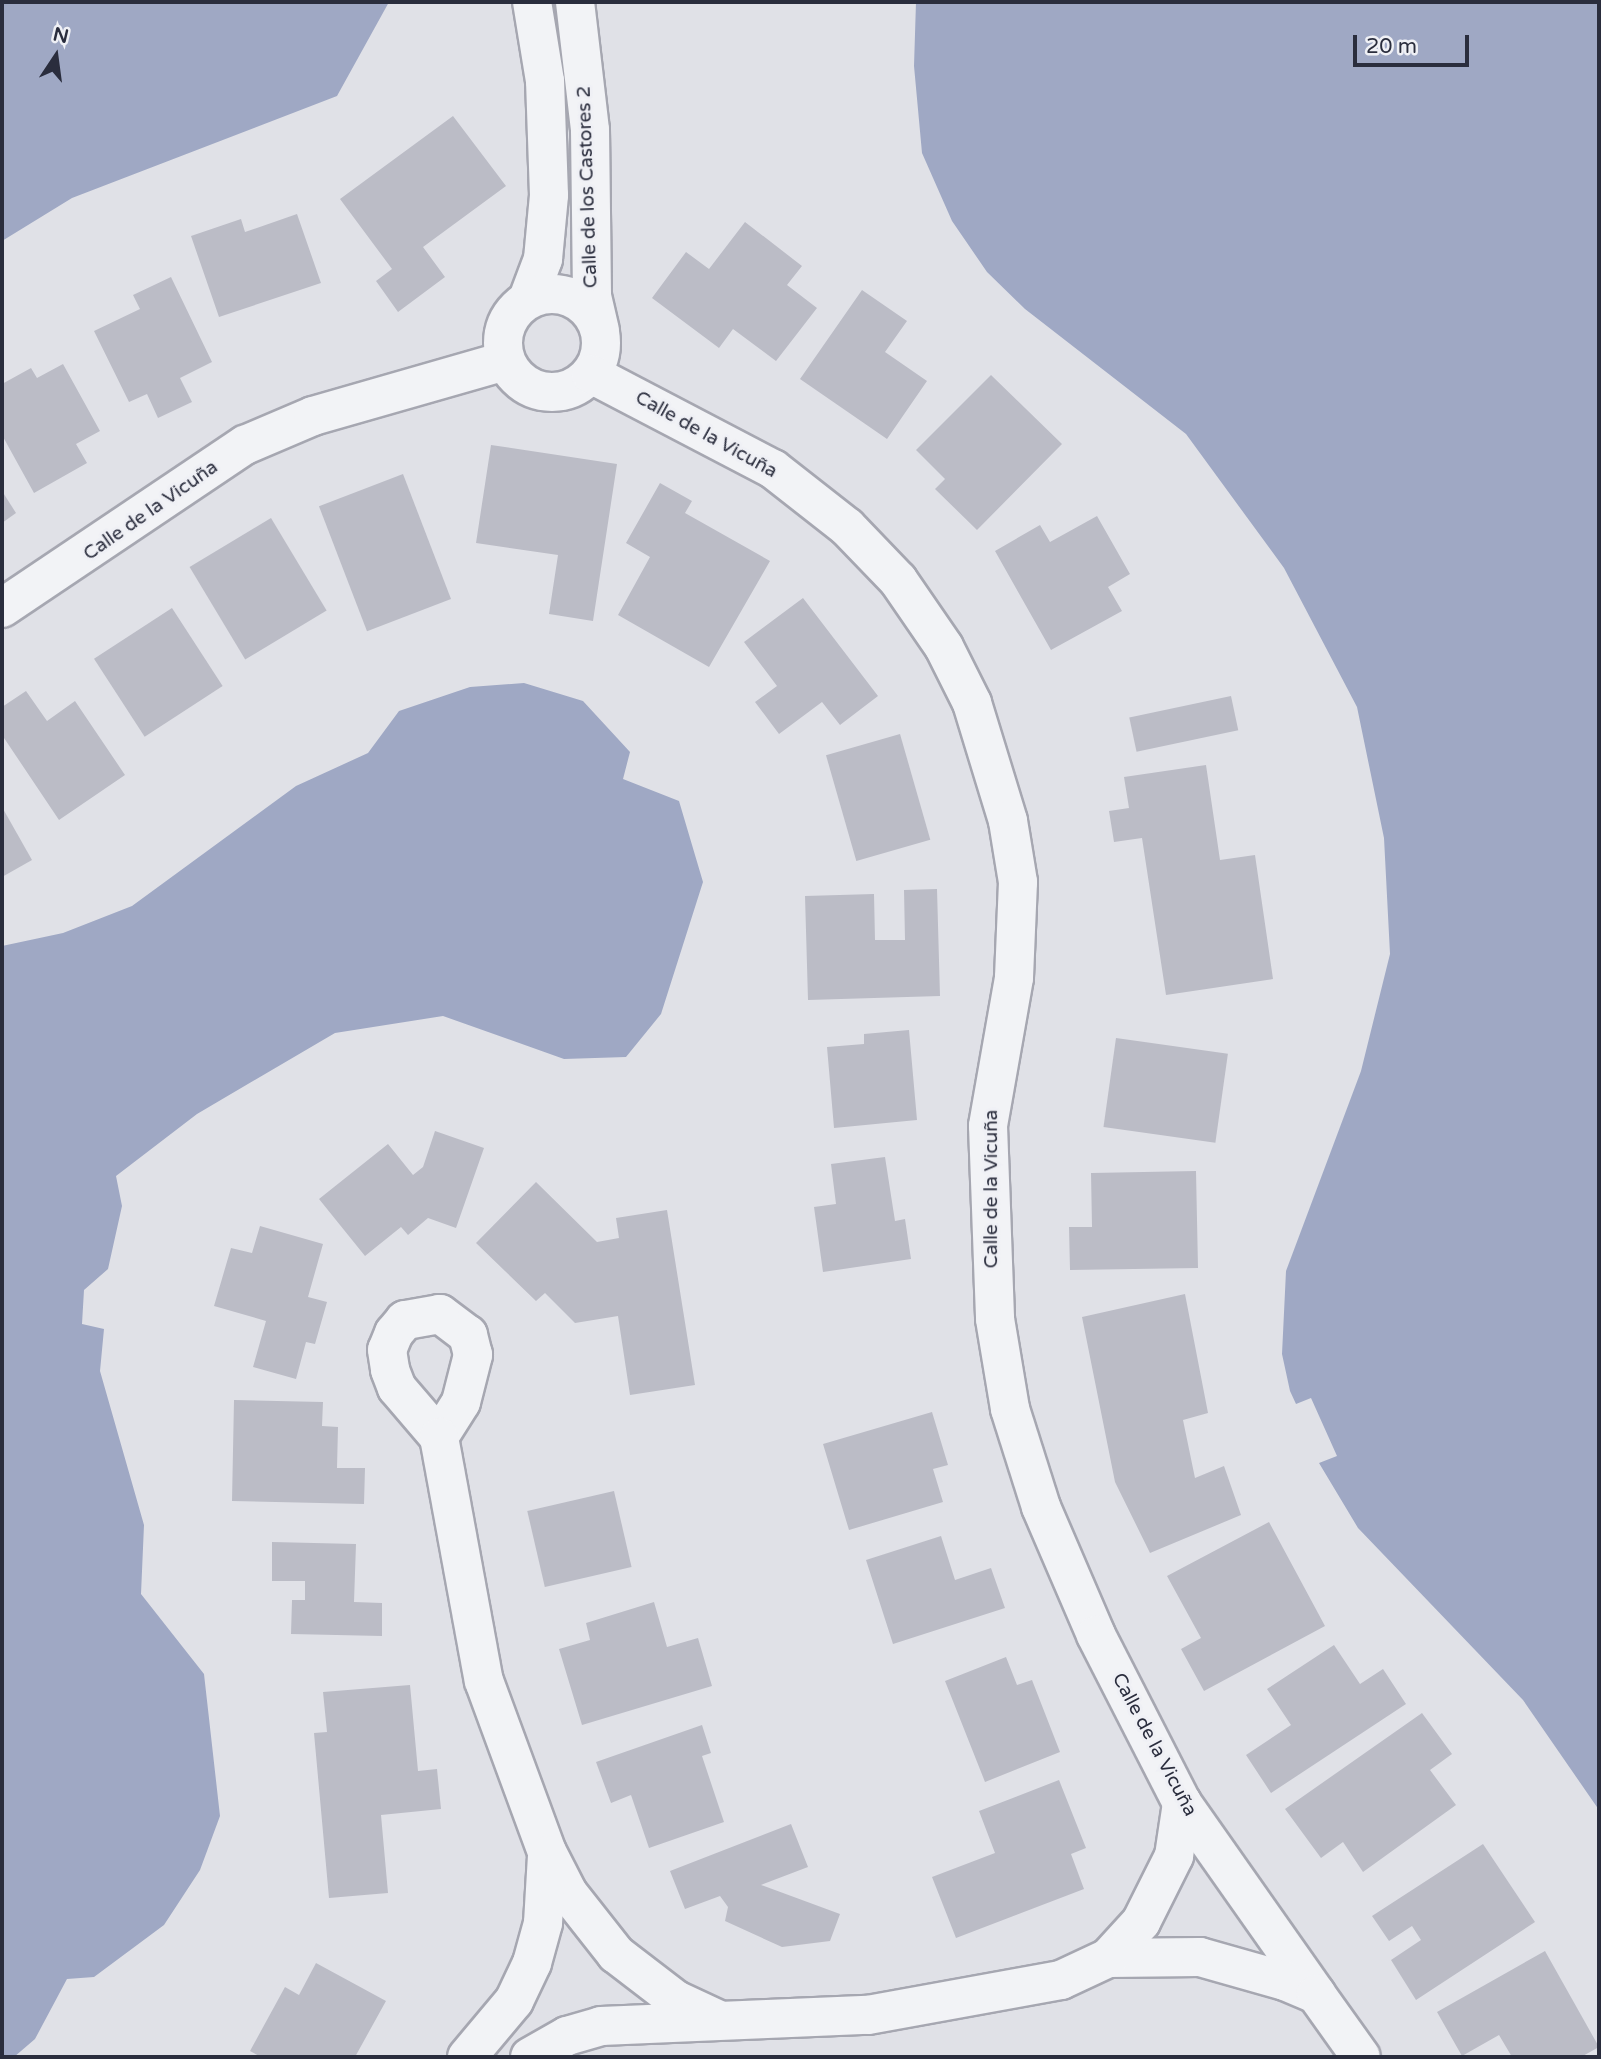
<!DOCTYPE html>
<html>
<head>
<meta charset="utf-8">
<style>
  body { margin:0 }
  #map { position:relative; width:1601px; height:2059px; overflow:hidden; background:#e0e1e7; font-family:"Varela Round",sans-serif }
  div>[style] { position:absolute }
  .water>* { inset:0; background:#9fa8c4 }
  .building>* { inset:0; background:#bbbcc6; transform-origin:0 0 }
  .roads { filter:drop-shadow(2px 0 #a6a7b1) drop-shadow(-2px 0 #a6a7b1) drop-shadow(0 2px #a6a7b1) drop-shadow(0 -2px #a6a7b1) }
  .minor>* { height:38px; margin:-19px; padding:0 19px; transform-origin:19px; border-radius:19px; background:#f2f3f6 }
  .minor>.ring { margin:-19px; padding:0; box-sizing:content-box; background:none; border:38px solid #f2f3f6; border-radius:50% }
  span { translate:-50% -50%; white-space:nowrap; text-align:center; line-height:1.15; -webkit-text-stroke:6px #eff0f5; paint-order:stroke }
  .street-label { font-size:19px; color:#2a2d3d }
  .frame { position:absolute; inset:0; border:4px solid #2a2d3d; pointer-events:none }
  .north { position:absolute; left:21px; top:21px; width:70px; height:70px; -webkit-text-stroke:5px #eff0f5; paint-order:stroke; rotate:13deg; font-size:19px; font-weight:700; line-height:28px; text-align:center; color:#2a2d3d }
  .north::after { content:''; display:block; margin:auto; width:24px; height:32px; background:#2a2d3d; clip-path:polygon(50% 0,100% 100%,50% 72%,0 100%) }
  .scale { position:absolute; left:1353px; top:35px; width:116px; height:32px; box-sizing:border-box; border:4px solid #2a2d3d; border-top:0; padding-left:9px; font-size:21px; line-height:24px; white-space:nowrap; color:#2a2d3d; -webkit-text-stroke:5px #eff0f5; paint-order:stroke }
</style>
</head>
<body>
<div id="map">
  <div class="water">
    <i style="clip-path:polygon(2px 2px,389px 2px,337px 96px,72px 198px,2px 241px)"></i>
    <i style="clip-path:polygon(916px 2px,1599px 2px,1599px 1810px,1523px 1700px,1358px 1528px,1319px 1463px,1337px 1456px,1311px 1398px,1296px 1404px,1290px 1391px,1282px 1354px,1286px 1271px,1361px 1071px,1390px 954px,1384px 838px,1357px 707px,1284px 568px,1186px 434px,1025px 309px,987px 272px,952px 221px,922px 153px,914px 66px)"></i>
    <i style="clip-path:polygon(524px 683px,583px 701px,630px 752px,623px 779px,679px 801px,703px 882px,661px 1014px,626px 1057px,564px 1059px,443px 1016px,335px 1033px,197px 1114px,116px 1176px,122px 1206px,108px 1269px,84px 1290px,82px 1324px,104px 1329px,100px 1371px,144px 1525px,141px 1594px,204px 1674px,220px 1816px,200px 1870px,164px 1925px,94px 1977px,67px 1979px,35px 2039px,14px 2057px,2px 2057px,2px 946px,63px 933px,132px 906px,296px 786px,368px 753px,399px 711px,470px 687px)"></i>
  </div>
  <div class="building">
    <i style="clip-path:polygon(453px 116px,506px 186px,423px 247px,445px 277px,398px 312px,376px 281px,392px 269px,340px 199px)"></i>
    <i style="clip-path:polygon(297px 214px,321px 283px,219px 317px,191px 236px,241px 219px,245px 232px)"></i>
    <i style="clip-path:polygon(745px 222px,802px 266px,787px 285px,817px 308px,776px 361px,733px 329px,719px 348px,652px 298px,686px 252px,709px 269px)"></i>
    <i style="clip-path:polygon(171px 277px,212px 362px,180px 378px,192px 402px,158px 418px,147px 394px,129px 402px,94px 331px,140px 309px,133px 295px)"></i>
    <i style="clip-path:polygon(862px 290px,907px 321px,885px 352px,927px 381px,887px 439px,800px 379px)"></i>
    <i style="clip-path:polygon(63px 364px,100px 431px,76px 444px,87px 463px,34px 493px,2px 435px,2px 384px,31px 368px,37px 378px)"></i>
    <i style="clip-path:polygon(991px 375px,1062px 444px,977px 530px,935px 489px,945px 479px,916px 450px)"></i>
    <i style="clip-path:polygon(491px 445px,617px 464px,593px 621px,549px 614px,558px 555px,476px 543px)"></i>
    <i style="left:403px;top:474px;width:134px;height:90px;rotate:69deg"></i>
    <i style="clip-path:polygon(660px 483px,692px 501px,685px 513px,770px 561px,709px 667px,618px 615px,650px 557px,626px 543px)"></i>
    <i style="clip-path:polygon(2px 491px,16px 513px,2px 523px)"></i>
    <i style="clip-path:polygon(1097px 516px,1130px 574px,1108px 587px,1122px 611px,1051px 650px,995px 551px,1040px 525px,1050px 542px)"></i>
    <i style="left:271px;top:518px;width:108px;height:95px;rotate:59deg"></i>
    <i style="clip-path:polygon(803px 598px,878px 696px,840px 725px,822px 702px,779px 734px,755px 702px,777px 686px,744px 642px)"></i>
    <i style="left:172px;top:608px;width:93px;height:93px;rotate:57deg"></i>
    <i style="clip-path:polygon(26px 691px,47px 721px,75px 701px,125px 775px,59px 820px,2px 735px,2px 707px)"></i>
    <i style="left:1231px;top:696px;width:35px;height:104px;rotate:78deg"></i>
    <i style="left:900px;top:734px;width:110px;height:77px;rotate:74deg"></i>
    <i style="clip-path:polygon(1206px 765px,1220px 860px,1255px 855px,1273px 979px,1166px 995px,1142px 838px,1114px 842px,1109px 811px,1129px 808px,1124px 777px)"></i>
    <i style="clip-path:polygon(2px 807px,32px 860px,2px 877px)"></i>
    <i style="clip-path:polygon(937px 889px,940px 996px,808px 1000px,805px 896px,874px 894px,875px 940px,905px 940px,904px 890px)"></i>
    <i style="clip-path:polygon(909px 1030px,917px 1120px,834px 1128px,827px 1047px,864px 1044px,864px 1034px)"></i>
    <i style="left:1116px;top:1038px;width:113px;height:90px;rotate:8deg"></i>
    <i style="clip-path:polygon(435px 1131px,484px 1148px,456px 1228px,428px 1218px,408px 1235px,401px 1227px,365px 1256px,319px 1199px,388px 1144px,413px 1175px,423px 1167px)"></i>
    <i style="clip-path:polygon(885px 1157px,895px 1221px,905px 1219px,911px 1259px,823px 1272px,814px 1207px,836px 1204px,831px 1164px)"></i>
    <i style="clip-path:polygon(1196px 1171px,1198px 1268px,1070px 1270px,1069px 1227px,1092px 1227px,1091px 1173px)"></i>
    <i style="clip-path:polygon(536px 1182px,597px 1242px,619px 1238px,616px 1218px,667px 1210px,695px 1385px,630px 1395px,618px 1316px,575px 1323px,545px 1293px,536px 1301px,476px 1243px)"></i>
    <i style="clip-path:polygon(260px 1226px,323px 1244px,308px 1297px,327px 1302px,315px 1344px,306px 1342px,296px 1379px,253px 1367px,266px 1321px,214px 1306px,231px 1248px,252px 1253px)"></i>
    <i style="clip-path:polygon(1185px 1294px,1208px 1413px,1183px 1420px,1195px 1478px,1224px 1466px,1241px 1515px,1150px 1553px,1115px 1482px,1082px 1317px)"></i>
    <i style="clip-path:polygon(234px 1400px,323px 1402px,322px 1426px,338px 1427px,337px 1468px,365px 1468px,364px 1504px,232px 1501px)"></i>
    <i style="clip-path:polygon(932px 1412px,948px 1465px,933px 1469px,943px 1502px,849px 1530px,823px 1444px)"></i>
    <i style="left:614px;top:1491px;width:78px;height:89px;rotate:77deg"></i>
    <i style="clip-path:polygon(1269px 1522px,1325px 1626px,1204px 1691px,1181px 1649px,1201px 1638px,1167px 1576px)"></i>
    <i style="clip-path:polygon(941px 1536px,955px 1580px,991px 1568px,1005px 1608px,893px 1644px,866px 1560px)"></i>
    <i style="clip-path:polygon(272px 1542px,356px 1544px,354px 1602px,382px 1603px,382px 1636px,291px 1634px,292px 1600px,305px 1600px,305px 1581px,272px 1581px)"></i>
    <i style="clip-path:polygon(654px 1602px,667px 1647px,698px 1638px,712px 1686px,582px 1725px,559px 1649px,590px 1640px,586px 1623px)"></i>
    <i style="clip-path:polygon(1334px 1645px,1360px 1684px,1383px 1669px,1406px 1704px,1271px 1793px,1246px 1755px,1291px 1725px,1267px 1689px)"></i>
    <i style="clip-path:polygon(1006px 1657px,1017px 1685px,1032px 1680px,1060px 1752px,985px 1782px,945px 1681px)"></i>
    <i style="clip-path:polygon(410px 1685px,418px 1771px,437px 1769px,441px 1809px,381px 1815px,388px 1893px,329px 1898px,314px 1733px,327px 1732px,323px 1692px)"></i>
    <i style="clip-path:polygon(1422px 1713px,1452px 1754px,1430px 1770px,1456px 1805px,1363px 1872px,1343px 1842px,1321px 1858px,1285px 1809px)"></i>
    <i style="clip-path:polygon(702px 1725px,711px 1753px,702px 1756px,724px 1822px,649px 1848px,631px 1795px,611px 1803px,596px 1762px)"></i>
    <i style="clip-path:polygon(1059px 1780px,1086px 1848px,1071px 1854px,1084px 1889px,956px 1938px,932px 1877px,995px 1853px,979px 1811px)"></i>
    <i style="clip-path:polygon(791px 1824px,808px 1867px,761px 1885px,840px 1914px,830px 1941px,782px 1947px,725px 1921px,728px 1907px,720px 1896px,685px 1909px,670px 1871px)"></i>
    <i style="clip-path:polygon(1483px 1844px,1535px 1922px,1416px 2000px,1391px 1960px,1421px 1940px,1412px 1926px,1389px 1941px,1372px 1916px)"></i>
    <i style="clip-path:polygon(1545px 1951px,1599px 2047px,1581px 2057px,1512px 2057px,1499px 2035px,1462px 2056px,1437px 2012px)"></i>
    <i style="clip-path:polygon(316px 1963px,386px 2001px,355px 2057px,261px 2057px,250px 2051px,285px 1987px,299px 1995px)"></i>
  </div>
  <div class="roads">
    <div class="minor">
      <i style="left:575px;top:2px;width:129px;rotate:83.3deg"></i>
      <i style="left:590px;top:130px;width:166px;rotate:89.3deg"></i>
      <i style="left:592px;top:296px;width:35px;rotate:77deg"></i>
      <i class="ring" style="left:503px;top:294px;width:60px;height:60px"></i>
      <i style="left:528px;top:299px;width:43px;rotate:-69.4deg"></i>
      <i style="left:543px;top:259px;width:64px;rotate:-84.6deg"></i>
      <i style="left:549px;top:195px;width:114px;rotate:-92deg"></i>
      <i style="left:545px;top:81px;width:80px;rotate:-99.3deg"></i>
      <i style="left:591px;top:374px;width:205px;rotate:27.6deg"></i>
      <i style="left:773px;top:469px;width:94px;rotate:38.1deg"></i>
      <i style="left:847px;top:527px;width:74px;rotate:46.1deg"></i>
      <i style="left:898px;top:580px;width:81px;rotate:55.5deg"></i>
      <i style="left:944px;top:647px;width:63px;rotate:63.4deg"></i>
      <i style="left:972px;top:703px;width:123px;rotate:73deg"></i>
      <i style="left:1008px;top:821px;width:62px;rotate:80.7deg"></i>
      <i style="left:1018px;top:882px;width:96px;rotate:92.4deg"></i>
      <i style="left:1014px;top:978px;width:150px;rotate:100deg"></i>
      <i style="left:988px;top:1126px;width:193px;rotate:87.9deg"></i>
      <i style="left:995px;top:1319px;width:91px;rotate:80.5deg"></i>
      <i style="left:1010px;top:1409px;width:103px;rotate:72.4deg"></i>
      <i style="left:1041px;top:1507px;width:139px;rotate:66.7deg"></i>
      <i style="left:1096px;top:1635px;width:189px;rotate:62.9deg"></i>
      <i style="left:1182px;top:1803px;width:233px;rotate:54.9deg"></i>
      <i style="left:2px;top:608px;width:293px;rotate:-33.9deg"></i>
      <i style="left:245px;top:445px;width:74px;rotate:-23.1deg"></i>
      <i style="left:313px;top:416px;width:200px;rotate:-16deg"></i>
      <i style="left:439px;top:1437px;width:41px;rotate:-57.8deg"></i>
      <i style="left:461px;top:1402px;width:49px;rotate:-75.7deg"></i>
      <i style="left:473px;top:1355px;width:21px;rotate:-104deg"></i>
      <i style="left:468px;top:1335px;width:35px;rotate:-143deg"></i>
      <i style="left:440px;top:1314px;width:36px;rotate:170deg"></i>
      <i style="left:405px;top:1320px;width:17px;rotate:130deg"></i>
      <i style="left:394px;top:1333px;width:18px;rotate:112deg"></i>
      <i style="left:387px;top:1350px;width:20px;rotate:81deg"></i>
      <i style="left:390px;top:1370px;width:19px;rotate:69deg"></i>
      <i style="left:397px;top:1388px;width:65px;rotate:49.4deg"></i>
      <i style="left:439px;top:1437px;width:248px;rotate:79.6deg"></i>
      <i style="left:484px;top:1681px;width:182px;rotate:69.8deg"></i>
      <i style="left:547px;top:1852px;width:46px;rotate:62.9deg"></i>
      <i style="left:568px;top:1893px;width:78px;rotate:51.8deg"></i>
      <i style="left:616px;top:1954px;width:76px;rotate:37.5deg"></i>
      <i style="left:676px;top:2000px;width:45px;rotate:24.9deg"></i>
      <i style="left:1108px;top:1958px;width:92px;rotate:-0.6deg"></i>
      <i style="left:1200px;top:1957px;width:88px;rotate:15.8deg"></i>
      <i style="left:1285px;top:1981px;width:34px;rotate:23deg"></i>
      <i style="left:1316px;top:1994px;width:77px;rotate:54.5deg"></i>
      <i style="left:467px;top:2057px;width:73px;rotate:-50deg"></i>
      <i style="left:514px;top:2001px;width:42px;rotate:-64.7deg"></i>
      <i style="left:532px;top:1963px;width:41px;rotate:-74.6deg"></i>
      <i style="left:543px;top:1923px;width:68px;rotate:-86.6deg"></i>
      <i style="left:530px;top:2057px;width:43px;rotate:-29.6deg"></i>
      <i style="left:567px;top:2036px;width:35px;rotate:-16deg"></i>
      <i style="left:601px;top:2026px;width:267px;rotate:-2.4deg"></i>
      <i style="left:868px;top:2015px;width:196px;rotate:-10.3deg"></i>
      <i style="left:1061px;top:1980px;width:52px;rotate:-25.1deg"></i>
      <i style="left:1108px;top:1958px;width:49px;rotate:-47.5deg"></i>
      <i style="left:1141px;top:1922px;width:74px;rotate:-63.4deg"></i>
      <i style="left:1174px;top:1856px;width:54px;rotate:-81.4deg"></i>
    </div>
  </div>
  <div class="street-label">
    <span style="left:588px;top:187px;rotate:-92deg">Calle de los Castores 2</span>
    <span style="left:706px;top:435px;rotate:29deg">Calle de la Vicuña</span>
    <span style="left:151px;top:511px;rotate:-35deg">Calle de la Vicuña</span>
    <span style="left:992px;top:1189px;rotate:-90deg">Calle de la Vicuña</span>
    <span style="left:1154px;top:1745px;rotate:62deg">Calle de la Vicuña</span>
  </div>
  <div class="frame"></div>
  <div class="north">N</div>
  <div class="scale">20 m</div>
</div>
</body>
</html>
